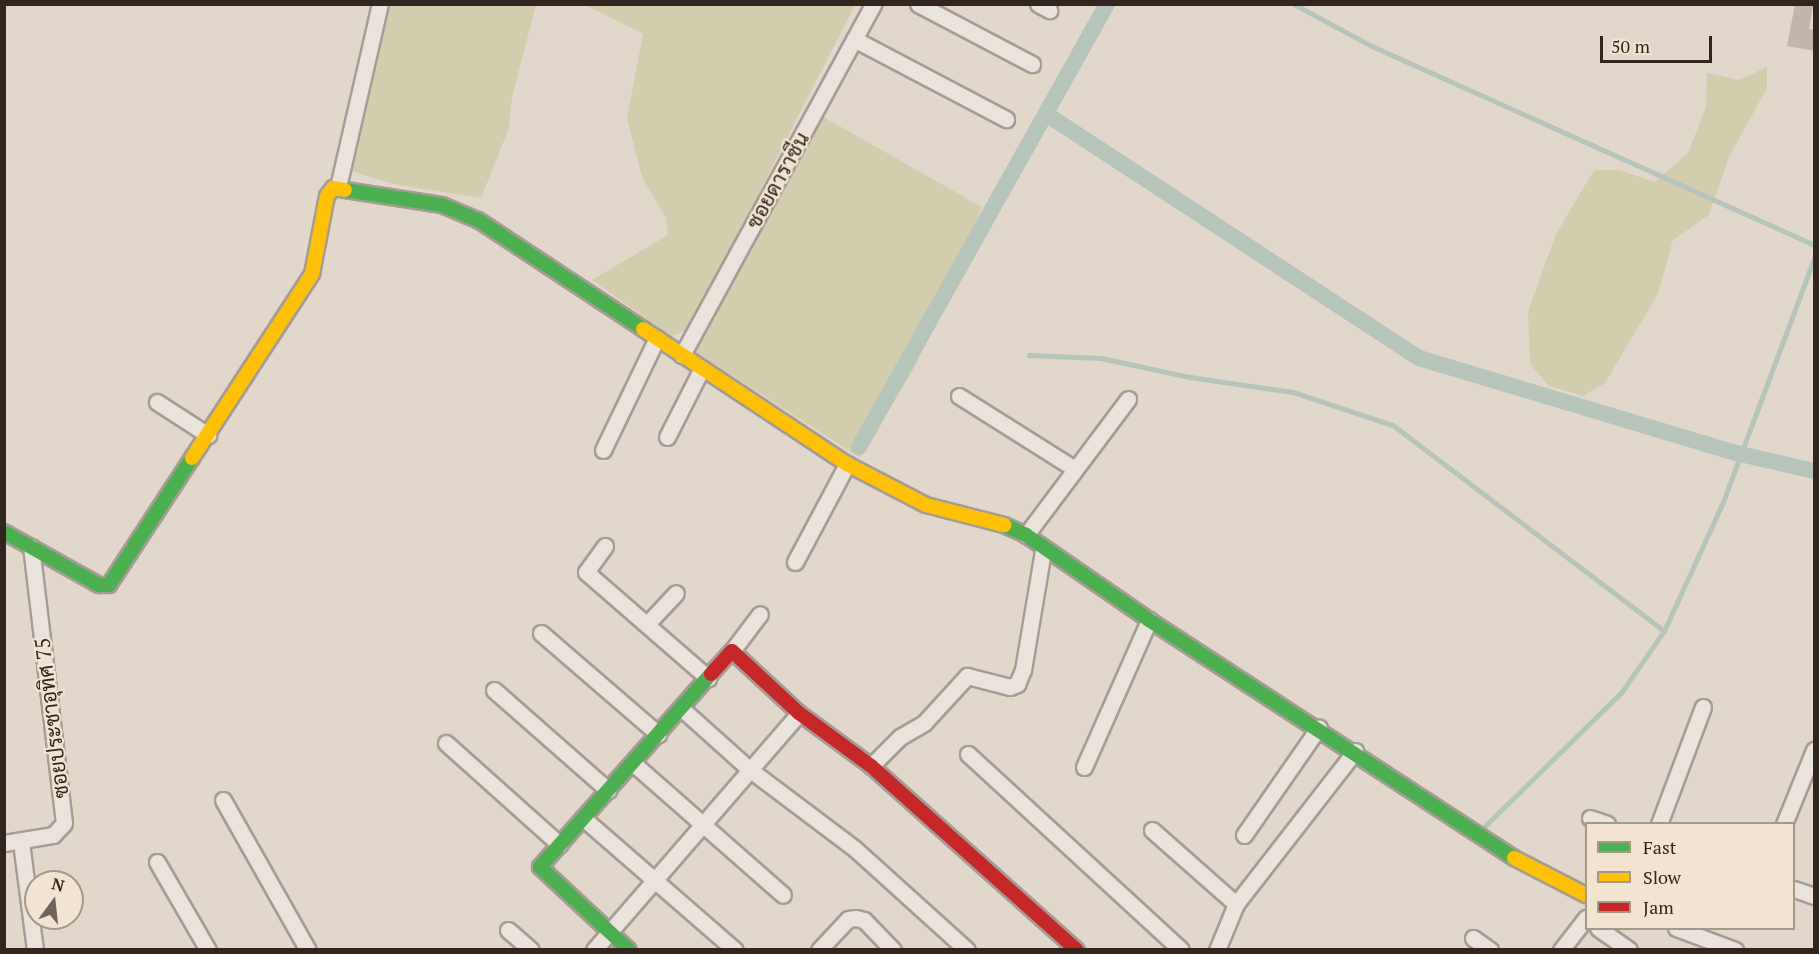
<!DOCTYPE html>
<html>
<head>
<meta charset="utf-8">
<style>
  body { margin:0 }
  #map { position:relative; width:1819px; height:954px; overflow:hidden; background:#e1d7ca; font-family:"PT Serif",Sarabun,serif }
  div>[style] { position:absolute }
  .green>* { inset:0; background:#d2cead }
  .stream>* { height:4.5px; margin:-2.25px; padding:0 2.25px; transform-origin:2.25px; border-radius:2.25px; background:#b6c4b9 }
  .canal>* { height:16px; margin:-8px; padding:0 8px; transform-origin:8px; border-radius:8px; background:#b6c4b9 }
  .building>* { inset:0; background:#c4b5ab }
  .roads { filter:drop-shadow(2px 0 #a59c94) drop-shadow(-2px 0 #a59c94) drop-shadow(0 2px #a59c94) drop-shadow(0 -2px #a59c94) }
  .street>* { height:15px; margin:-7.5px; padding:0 7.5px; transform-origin:7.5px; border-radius:7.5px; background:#e9e3db }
  .fast>* { height:14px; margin:-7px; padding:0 7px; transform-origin:7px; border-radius:7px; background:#4caf50 }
  .slow>* { height:14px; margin:-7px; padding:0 7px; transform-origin:7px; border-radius:7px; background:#ffc107 }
  .jam>* { height:14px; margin:-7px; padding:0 7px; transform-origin:7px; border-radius:7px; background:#c62828 }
  span { translate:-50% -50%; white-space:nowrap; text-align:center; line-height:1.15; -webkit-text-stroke:4.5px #f2e4d0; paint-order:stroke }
  .street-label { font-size:21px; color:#32251d }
  .frame { position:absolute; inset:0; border:6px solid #32251d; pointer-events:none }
  .legend { position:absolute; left:1585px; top:822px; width:210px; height:108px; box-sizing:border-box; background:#f2e4d0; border:2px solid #a59888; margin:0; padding:8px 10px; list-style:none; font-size:18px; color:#32251d }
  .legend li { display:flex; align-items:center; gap:12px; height:30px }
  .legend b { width:30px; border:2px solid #a59888 }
  .north { position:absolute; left:24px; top:870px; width:60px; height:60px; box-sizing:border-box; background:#f2e4d0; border:2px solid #a59888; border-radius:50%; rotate:15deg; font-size:16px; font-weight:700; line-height:24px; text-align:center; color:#32251d }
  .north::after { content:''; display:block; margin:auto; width:21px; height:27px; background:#6f635a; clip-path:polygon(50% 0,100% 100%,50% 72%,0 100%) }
  .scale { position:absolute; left:1600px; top:36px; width:112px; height:27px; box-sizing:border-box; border:3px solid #32251d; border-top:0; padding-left:8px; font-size:18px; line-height:21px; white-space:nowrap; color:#32251d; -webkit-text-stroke:4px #f2e4d0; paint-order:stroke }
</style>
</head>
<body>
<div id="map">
  <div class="green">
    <i style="clip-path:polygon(386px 5px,536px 5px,512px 97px,509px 128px,481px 198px,393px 184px,348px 170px)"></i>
    <i style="clip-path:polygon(585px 5px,855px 5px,689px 330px,671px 336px,592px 280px,668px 235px,666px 218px,642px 177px,627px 118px,643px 34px)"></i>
    <i style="clip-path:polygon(1767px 67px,1767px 88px,1729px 157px,1709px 215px,1673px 240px,1658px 294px,1605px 383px,1583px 396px,1549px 386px,1530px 364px,1528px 312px,1556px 234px,1594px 170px,1619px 170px,1655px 182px,1688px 153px,1706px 107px,1707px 73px,1739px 80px)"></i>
    <i style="clip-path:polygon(820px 115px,982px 207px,916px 365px,860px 458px,694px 351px)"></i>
  </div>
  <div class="stream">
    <i style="left:1294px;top:4px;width:89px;rotate:28.3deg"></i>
    <i style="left:1372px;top:46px;width:485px;rotate:24.2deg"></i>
    <i style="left:1029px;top:355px;width:72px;rotate:2.4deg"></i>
    <i style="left:1101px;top:358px;width:91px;rotate:12.1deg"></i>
    <i style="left:1190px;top:377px;width:104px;rotate:8.3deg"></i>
    <i style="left:1293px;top:392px;width:105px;rotate:18.3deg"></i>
    <i style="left:1393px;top:425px;width:340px;rotate:37.2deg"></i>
    <i style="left:1485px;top:826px;width:190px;rotate:-44.4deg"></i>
    <i style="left:1621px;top:693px;width:75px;rotate:-55.3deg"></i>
    <i style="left:1664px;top:631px;width:142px;rotate:-65.4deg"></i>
    <i style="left:1723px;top:502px;width:260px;rotate:-69.5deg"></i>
  </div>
  <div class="canal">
    <i style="left:1046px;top:114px;width:446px;rotate:33.2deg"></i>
    <i style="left:1419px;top:358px;width:335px;rotate:16.7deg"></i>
    <i style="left:1740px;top:454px;width:76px;rotate:12.9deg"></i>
    <i style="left:859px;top:447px;width:508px;rotate:-60.76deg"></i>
  </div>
  <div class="building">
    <i style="clip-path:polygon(1795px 4px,1813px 4px,1809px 29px,1815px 30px,1815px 51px,1787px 46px)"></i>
  </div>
  <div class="roads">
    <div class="street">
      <i style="left:918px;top:4px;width:129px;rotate:27.8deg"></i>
      <i style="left:1038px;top:4px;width:13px;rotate:29deg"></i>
      <i style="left:854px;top:39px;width:172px;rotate:27.8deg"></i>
      <i style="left:338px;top:187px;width:188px;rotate:-77.1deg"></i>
      <i style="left:682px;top:355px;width:400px;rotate:-61.4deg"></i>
      <i style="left:959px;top:396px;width:137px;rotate:32.2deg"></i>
      <i style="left:157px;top:402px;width:61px;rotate:32.9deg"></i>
      <i style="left:667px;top:437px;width:77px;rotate:-63.1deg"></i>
      <i style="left:603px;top:450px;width:124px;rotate:-64.3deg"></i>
      <i style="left:1026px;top:535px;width:170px;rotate:-53.1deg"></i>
      <i style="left:605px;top:546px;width:32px;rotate:126deg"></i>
      <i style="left:586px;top:572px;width:162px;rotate:41deg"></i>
      <i style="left:795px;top:562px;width:111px;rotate:-62deg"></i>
      <i style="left:647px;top:624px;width:42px;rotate:-46.9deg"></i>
      <i style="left:541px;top:633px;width:155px;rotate:40.8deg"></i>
      <i style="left:732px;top:651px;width:46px;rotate:-52.9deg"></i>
      <i style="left:494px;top:690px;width:152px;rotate:41.3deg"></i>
      <i style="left:681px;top:708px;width:91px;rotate:41.9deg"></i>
      <i style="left:749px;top:769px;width:131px;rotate:37deg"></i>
      <i style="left:854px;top:848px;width:152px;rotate:42.1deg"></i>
      <i style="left:446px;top:743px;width:152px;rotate:41.8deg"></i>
      <i style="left:968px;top:754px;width:289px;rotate:42.6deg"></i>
      <i style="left:634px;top:764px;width:198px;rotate:41.3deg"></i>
      <i style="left:871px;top:766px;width:41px;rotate:-45deg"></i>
      <i style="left:900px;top:737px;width:28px;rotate:-30deg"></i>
      <i style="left:924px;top:723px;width:64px;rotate:-47.5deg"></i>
      <i style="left:967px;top:676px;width:44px;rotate:14.3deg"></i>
      <i style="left:1010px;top:687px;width:8px;rotate:-23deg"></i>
      <i style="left:1017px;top:684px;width:15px;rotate:-67deg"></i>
      <i style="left:1023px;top:670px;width:122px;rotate:-80.5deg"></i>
      <i style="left:1084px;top:767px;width:161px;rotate:-66.1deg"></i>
      <i style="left:223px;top:800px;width:172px;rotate:60.5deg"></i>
      <i style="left:583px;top:818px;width:201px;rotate:41deg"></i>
      <i style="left:1590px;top:818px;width:18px;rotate:19deg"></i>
      <i style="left:1659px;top:824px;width:125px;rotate:-69.4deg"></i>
      <i style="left:1784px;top:824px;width:80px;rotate:-67.9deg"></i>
      <i style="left:1152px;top:830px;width:112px;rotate:41.4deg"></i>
      <i style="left:1244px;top:835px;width:131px;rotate:-55.2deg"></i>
      <i style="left:21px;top:842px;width:109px;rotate:82.6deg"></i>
      <i style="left:4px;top:843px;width:50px;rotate:-9.3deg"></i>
      <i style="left:53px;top:835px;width:16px;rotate:-47deg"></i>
      <i style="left:64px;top:823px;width:278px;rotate:-96.8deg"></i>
      <i style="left:157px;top:862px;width:102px;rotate:59.9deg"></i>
      <i style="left:1794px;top:889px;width:21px;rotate:19deg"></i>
      <i style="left:1598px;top:928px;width:38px;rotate:35deg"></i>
      <i style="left:1676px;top:928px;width:63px;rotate:20.4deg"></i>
      <i style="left:508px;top:930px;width:30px;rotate:41deg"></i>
      <i style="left:1473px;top:938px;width:21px;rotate:35deg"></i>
      <i style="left:594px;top:950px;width:313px;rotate:-49.1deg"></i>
      <i style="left:819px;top:950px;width:42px;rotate:-46.9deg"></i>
      <i style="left:848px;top:919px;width:8px;rotate:-7deg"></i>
      <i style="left:856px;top:918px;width:8px;rotate:14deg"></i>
      <i style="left:864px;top:920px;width:42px;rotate:46deg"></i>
      <i style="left:1217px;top:950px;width:50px;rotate:-67.6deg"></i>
      <i style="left:1236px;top:904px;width:194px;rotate:-52.1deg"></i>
      <i style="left:1561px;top:950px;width:41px;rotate:-52deg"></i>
    </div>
    <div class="fast">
      <i style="left:345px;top:190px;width:98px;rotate:8.8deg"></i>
      <i style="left:442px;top:205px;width:39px;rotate:23deg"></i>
      <i style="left:478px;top:220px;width:198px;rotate:33.4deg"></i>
      <i style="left:1004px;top:525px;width:24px;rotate:24deg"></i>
      <i style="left:1026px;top:535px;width:150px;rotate:34.6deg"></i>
      <i style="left:1149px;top:620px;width:436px;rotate:33.1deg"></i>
      <i style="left:4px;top:532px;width:109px;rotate:29.2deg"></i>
      <i style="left:99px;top:585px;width:10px"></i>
      <i style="left:109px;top:585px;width:152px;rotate:-56.8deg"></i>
      <i style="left:629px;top:950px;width:122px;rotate:-137deg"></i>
      <i style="left:540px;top:867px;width:258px;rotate:-48.5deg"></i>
    </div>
    <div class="slow">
      <i style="left:643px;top:329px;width:245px;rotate:33.5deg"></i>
      <i style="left:847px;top:464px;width:89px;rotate:27.4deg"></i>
      <i style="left:926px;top:505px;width:81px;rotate:14.4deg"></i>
      <i style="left:192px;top:458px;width:220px;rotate:-56.9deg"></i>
      <i style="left:312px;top:274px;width:79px;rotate:-79.1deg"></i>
      <i style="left:327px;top:196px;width:10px;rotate:-53deg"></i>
      <i style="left:333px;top:188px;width:12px;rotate:9deg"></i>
      <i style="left:1514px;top:858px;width:81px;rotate:27.2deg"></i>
    </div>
    <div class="jam">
      <i style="left:711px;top:674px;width:31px;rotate:-48deg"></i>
      <i style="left:732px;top:651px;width:91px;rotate:42.8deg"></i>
      <i style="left:799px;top:713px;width:89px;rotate:36.4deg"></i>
      <i style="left:871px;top:766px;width:276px;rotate:41.8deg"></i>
    </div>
  </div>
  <div class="street-label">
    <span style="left:777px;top:180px;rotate:-61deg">ซอยดาราซีน</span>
    <span style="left:51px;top:718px;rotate:-97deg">ซอยประชาอุทิศ 75</span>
  </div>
  <div class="frame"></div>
  <ul class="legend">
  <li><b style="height:8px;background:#4caf50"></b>Fast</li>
  <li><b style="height:8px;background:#ffc107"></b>Slow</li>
  <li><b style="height:8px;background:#c62828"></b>Jam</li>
  </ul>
  <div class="north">N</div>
  <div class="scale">50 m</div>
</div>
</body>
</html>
